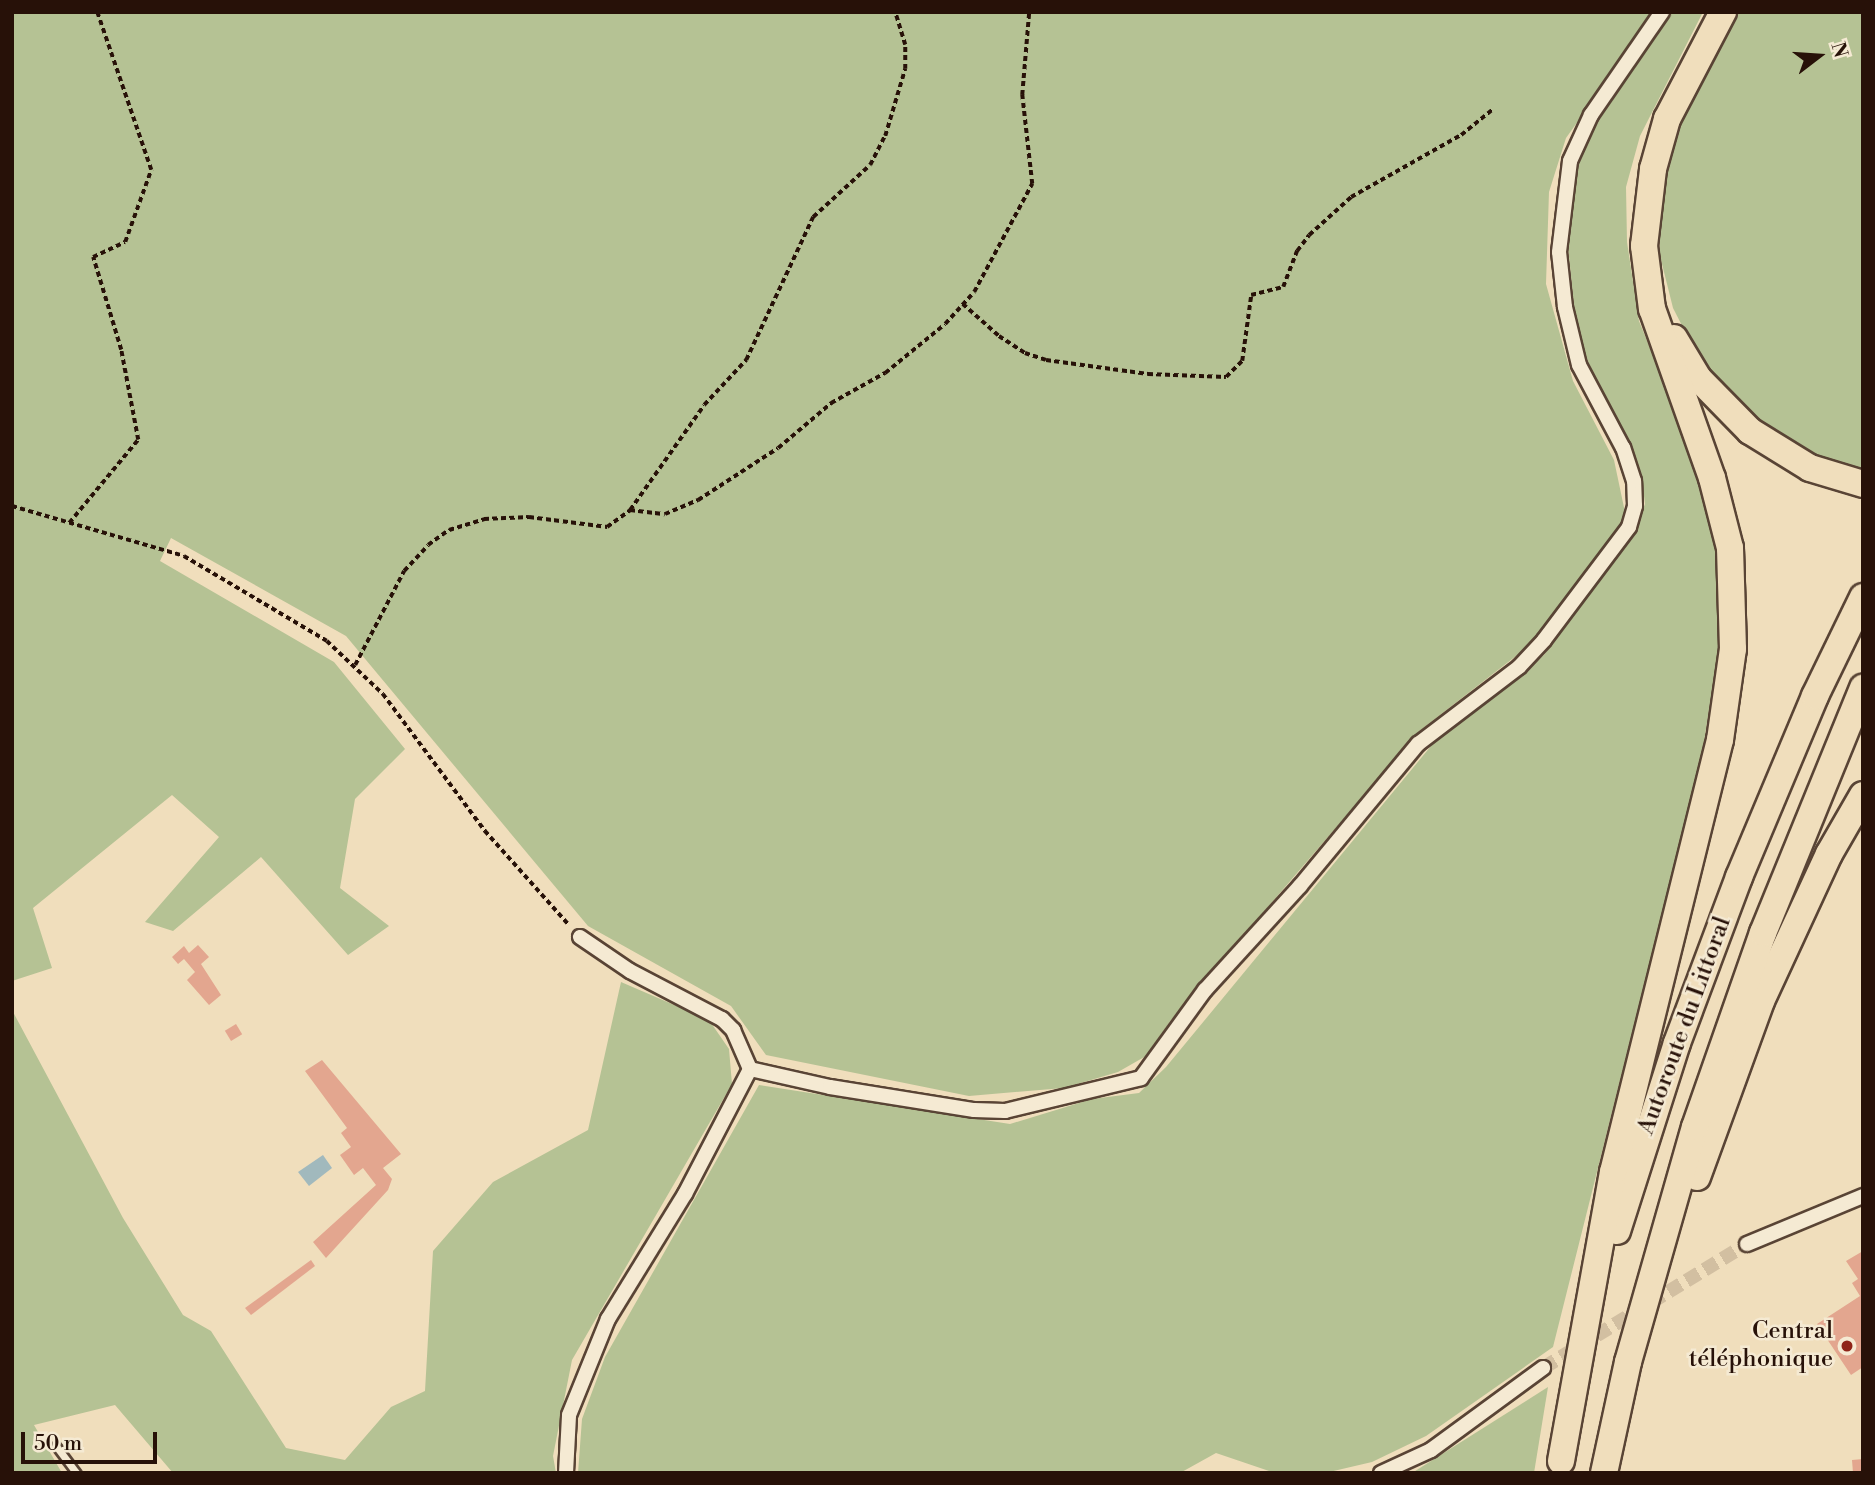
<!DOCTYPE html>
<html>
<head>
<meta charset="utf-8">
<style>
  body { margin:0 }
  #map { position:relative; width:1875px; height:1485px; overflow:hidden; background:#f0debc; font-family:"Libre Bodoni",serif }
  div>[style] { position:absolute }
  .green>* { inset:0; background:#b5c294 }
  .water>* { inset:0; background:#a1b9bd }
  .building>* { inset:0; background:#e3a68f; transform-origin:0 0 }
  .minor-tunnel>* { height:14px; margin-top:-7px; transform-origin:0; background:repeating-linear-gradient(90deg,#d2bfa1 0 14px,transparent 0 21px) }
  .path>* { height:3.5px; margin-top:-1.75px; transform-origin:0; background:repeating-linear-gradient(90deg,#271108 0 5px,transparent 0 8.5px) }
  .roads { filter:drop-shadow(2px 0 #594435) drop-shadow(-2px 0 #594435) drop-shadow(0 2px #594435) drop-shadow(0 -2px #594435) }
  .service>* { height:7px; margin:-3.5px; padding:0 3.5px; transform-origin:3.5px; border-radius:3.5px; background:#f5ead3 }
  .minor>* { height:14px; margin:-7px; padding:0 7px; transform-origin:7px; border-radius:7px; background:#f5ead3 }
  .motorway>* { height:26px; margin:-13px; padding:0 13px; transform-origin:13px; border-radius:13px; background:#f0debc }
  .dots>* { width:19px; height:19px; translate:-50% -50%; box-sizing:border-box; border:4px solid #f5ead3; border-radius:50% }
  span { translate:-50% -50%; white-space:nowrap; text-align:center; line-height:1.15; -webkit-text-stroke:5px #f5ead3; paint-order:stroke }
  .street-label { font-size:24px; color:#271108 }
  .poi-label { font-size:24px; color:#271108 }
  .right { translate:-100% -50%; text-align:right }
  .frame { position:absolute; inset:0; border:14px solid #271108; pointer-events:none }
  .north { position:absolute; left:1784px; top:21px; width:70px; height:70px; -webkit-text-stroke:5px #f5ead3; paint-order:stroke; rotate:73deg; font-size:19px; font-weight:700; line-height:28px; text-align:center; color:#271108 }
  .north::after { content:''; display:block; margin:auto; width:24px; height:32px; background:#271108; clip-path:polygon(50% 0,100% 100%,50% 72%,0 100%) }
  .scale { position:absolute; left:21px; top:1432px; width:136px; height:32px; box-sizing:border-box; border:4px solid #271108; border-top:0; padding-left:9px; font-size:21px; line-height:24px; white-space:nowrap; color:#271108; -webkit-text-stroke:5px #f5ead3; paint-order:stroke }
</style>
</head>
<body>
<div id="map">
  <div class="green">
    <i style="clip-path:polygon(12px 12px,1656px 12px,1566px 138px,1549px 192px,1546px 284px,1573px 381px,1614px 460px,1626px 517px,1534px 642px,1418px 732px,1171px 1020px,1146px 1056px,1118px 1072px,1064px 1088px,969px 1096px,766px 1055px,731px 1006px,588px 926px,346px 636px,171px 538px,160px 561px,334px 662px,405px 749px,355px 799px,340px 888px,389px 926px,348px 955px,261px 857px,173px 931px,145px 922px,219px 837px,172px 795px,33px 908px,52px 968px,12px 981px)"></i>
    <i style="clip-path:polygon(1671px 12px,1703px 12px,1640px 136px,1626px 187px,1627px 242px,1639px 321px,1701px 474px,1719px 545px,1723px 623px,1702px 754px,1553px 1347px,1426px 1436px,1372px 1462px,1325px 1473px,1275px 1473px,1216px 1453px,1180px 1473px,578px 1473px,582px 1419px,605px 1357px,759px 1085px,1010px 1124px,1092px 1099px,1139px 1093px,1166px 1067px,1436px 740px,1544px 655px,1629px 542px,1645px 504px,1642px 480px,1634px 452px,1598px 392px,1576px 326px,1568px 247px,1576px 171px,1596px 123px)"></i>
    <i style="clip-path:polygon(1737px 12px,1863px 12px,1863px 471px,1820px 458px,1770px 431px,1729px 397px,1696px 353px,1673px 308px,1660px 256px,1660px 206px,1670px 151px,1697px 87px)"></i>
    <i style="clip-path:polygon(621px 982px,709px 1020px,729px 1049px,732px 1084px,572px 1360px,553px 1456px,556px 1473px,173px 1473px,115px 1405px,34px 1425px,62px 1473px,12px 1473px,12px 1010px,123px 1218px,183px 1315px,211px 1331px,286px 1448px,345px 1460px,391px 1407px,425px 1391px,433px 1251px,493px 1182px,588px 1130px)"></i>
    <i style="clip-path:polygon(1548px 1387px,1534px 1473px,1412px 1473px)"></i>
  </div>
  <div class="water">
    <i style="clip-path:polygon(323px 1155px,332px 1168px,309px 1186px,298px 1172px)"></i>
  </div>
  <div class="building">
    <i style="clip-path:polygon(198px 945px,209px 957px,201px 964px,221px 995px,209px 1005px,187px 980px,195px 972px,184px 959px,178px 964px,172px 957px,184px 946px,189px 953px)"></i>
    <i style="left:236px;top:1024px;width:12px;height:13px;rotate:59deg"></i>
    <i style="clip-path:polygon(322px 1060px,401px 1154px,383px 1168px,392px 1179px,388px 1190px,326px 1258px,313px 1242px,376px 1185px,363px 1168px,354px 1175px,340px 1155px,351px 1147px,341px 1133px,347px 1128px,305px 1071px)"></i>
    <i style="clip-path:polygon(1863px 1251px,1863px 1367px,1851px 1375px,1817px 1324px,1860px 1296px,1852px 1283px,1858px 1279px,1846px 1261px)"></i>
    <i style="clip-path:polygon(311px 1260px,315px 1266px,251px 1315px,245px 1308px)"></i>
    <i style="clip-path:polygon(1863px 1459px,1863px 1473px,1853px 1473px,1852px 1460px)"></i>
  </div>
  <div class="minor-tunnel">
    <i style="left:1543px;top:1368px;width:239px;rotate:-31.3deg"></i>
  </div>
  <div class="path">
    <i style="left:963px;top:304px;width:48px;rotate:41.6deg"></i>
    <i style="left:999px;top:336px;width:31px;rotate:33deg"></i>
    <i style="left:1025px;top:353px;width:22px;rotate:18deg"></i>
    <i style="left:1046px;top:360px;width:103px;rotate:7.8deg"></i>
    <i style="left:1148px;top:374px;width:78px;rotate:2.2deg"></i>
    <i style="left:1226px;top:377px;width:23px;rotate:-45deg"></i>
    <i style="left:1242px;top:361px;width:67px;rotate:-82.2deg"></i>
    <i style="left:1251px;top:295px;width:33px;rotate:-14deg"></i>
    <i style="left:1283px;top:287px;width:39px;rotate:-69deg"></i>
    <i style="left:1297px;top:251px;width:20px;rotate:-53deg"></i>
    <i style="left:1309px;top:235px;width:57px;rotate:-42.1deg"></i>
    <i style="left:1351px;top:197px;width:126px;rotate:-29.4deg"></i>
    <i style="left:1461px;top:135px;width:40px;rotate:-39deg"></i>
    <i style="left:12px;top:506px;width:179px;rotate:16.2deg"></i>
    <i style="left:184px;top:556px;width:166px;rotate:30.7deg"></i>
    <i style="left:327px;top:641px;width:77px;rotate:43.4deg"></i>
    <i style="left:383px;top:694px;width:171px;rotate:53.3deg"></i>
    <i style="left:485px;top:831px;width:126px;rotate:48.2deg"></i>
    <i style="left:630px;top:510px;width:35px;rotate:7deg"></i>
    <i style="left:665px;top:514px;width:36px;rotate:-23deg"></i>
    <i style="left:698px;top:500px;width:95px;rotate:-33deg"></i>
    <i style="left:778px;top:448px;width:70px;rotate:-40.3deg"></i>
    <i style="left:831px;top:403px;width:62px;rotate:-29.1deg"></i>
    <i style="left:885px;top:373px;width:77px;rotate:-39.2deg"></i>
    <i style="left:945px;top:324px;width:43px;rotate:-47.8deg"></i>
    <i style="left:974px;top:292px;width:123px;rotate:-61.8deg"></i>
    <i style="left:1032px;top:184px;width:90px;rotate:-96.4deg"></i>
    <i style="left:1022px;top:95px;width:83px;rotate:-85.2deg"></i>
    <i style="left:69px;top:523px;width:108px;rotate:-50.3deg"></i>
    <i style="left:138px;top:440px;width:92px;rotate:-100.7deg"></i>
    <i style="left:121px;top:350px;width:97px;rotate:-106.8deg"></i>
    <i style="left:93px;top:257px;width:35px;rotate:-25deg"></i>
    <i style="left:125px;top:242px;width:77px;rotate:-70.1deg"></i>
    <i style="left:151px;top:170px;width:167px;rotate:-108.9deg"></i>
    <i style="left:355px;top:665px;width:106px;rotate:-62.5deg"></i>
    <i style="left:404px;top:571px;width:35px;rotate:-47deg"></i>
    <i style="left:428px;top:545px;width:26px;rotate:-36deg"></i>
    <i style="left:449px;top:530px;width:37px;rotate:-17deg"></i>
    <i style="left:484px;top:519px;width:45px;rotate:-2.5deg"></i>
    <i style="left:529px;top:517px;width:79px;rotate:7.3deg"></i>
    <i style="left:607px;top:527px;width:29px;rotate:-36deg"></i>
    <i style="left:630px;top:510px;width:128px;rotate:-54.8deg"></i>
    <i style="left:704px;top:405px;width:62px;rotate:-47deg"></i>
    <i style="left:746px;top:360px;width:158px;rotate:-64.9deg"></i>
    <i style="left:813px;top:217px;width:77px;rotate:-42.4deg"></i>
    <i style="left:870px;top:165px;width:33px;rotate:-63deg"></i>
    <i style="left:885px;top:136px;width:70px;rotate:-73.4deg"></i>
    <i style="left:905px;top:69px;width:24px;rotate:-90deg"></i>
    <i style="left:905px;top:45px;width:34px;rotate:-107deg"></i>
  </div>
  <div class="roads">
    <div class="service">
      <i style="left:56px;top:1446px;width:34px;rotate:53deg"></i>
    </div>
    <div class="minor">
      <i style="left:580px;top:937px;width:60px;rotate:34.2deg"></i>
      <i style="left:630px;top:971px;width:104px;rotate:27.6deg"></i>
      <i style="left:722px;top:1019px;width:16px;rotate:45deg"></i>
      <i style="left:733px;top:1030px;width:43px;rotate:66.4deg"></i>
      <i style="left:1747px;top:1244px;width:126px;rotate:-22.5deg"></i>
      <i style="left:566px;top:1473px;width:58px;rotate:-87deg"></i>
      <i style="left:569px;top:1415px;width:104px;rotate:-67.9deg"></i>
      <i style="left:608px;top:1319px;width:147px;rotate:-58.4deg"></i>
      <i style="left:685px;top:1194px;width:141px;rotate:-62.5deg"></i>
      <i style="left:750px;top:1069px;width:82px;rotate:12.7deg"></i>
      <i style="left:830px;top:1087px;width:146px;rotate:9.1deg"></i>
      <i style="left:974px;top:1110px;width:31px;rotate:2deg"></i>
      <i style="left:1005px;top:1111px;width:140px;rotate:-13.6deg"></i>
      <i style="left:1141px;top:1078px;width:109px;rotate:-54deg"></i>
      <i style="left:1205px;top:990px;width:141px;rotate:-47.6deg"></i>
      <i style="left:1300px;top:886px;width:185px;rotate:-50.3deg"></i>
      <i style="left:1418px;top:744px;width:127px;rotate:-37.3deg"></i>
      <i style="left:1519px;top:667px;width:37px;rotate:-47deg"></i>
      <i style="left:1544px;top:640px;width:141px;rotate:-53deg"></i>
      <i style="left:1629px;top:527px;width:22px;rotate:-74deg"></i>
      <i style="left:1635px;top:506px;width:25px;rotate:-92deg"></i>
      <i style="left:1634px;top:481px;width:35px;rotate:-108deg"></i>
      <i style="left:1623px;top:448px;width:94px;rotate:-117.9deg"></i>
      <i style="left:1579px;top:365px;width:60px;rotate:-103.6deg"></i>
      <i style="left:1565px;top:307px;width:55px;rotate:-96.2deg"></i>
      <i style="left:1559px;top:252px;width:92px;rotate:-83.1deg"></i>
      <i style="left:1570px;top:161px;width:51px;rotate:-65.5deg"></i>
      <i style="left:1591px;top:115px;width:125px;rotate:-55.4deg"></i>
      <i style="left:1381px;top:1473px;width:55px;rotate:-24.7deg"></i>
      <i style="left:1431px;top:1450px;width:139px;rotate:-36.2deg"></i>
    </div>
    <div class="motorway">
      <i style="left:1674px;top:338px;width:47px;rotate:59deg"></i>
      <i style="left:1698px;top:378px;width:74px;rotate:45.5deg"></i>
      <i style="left:1750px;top:431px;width:70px;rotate:31.7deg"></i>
      <i style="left:1810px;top:468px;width:55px;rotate:16.8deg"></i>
      <i style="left:1697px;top:1177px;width:187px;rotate:-70deg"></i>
      <i style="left:1761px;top:1001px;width:162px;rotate:-65.2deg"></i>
      <i style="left:1829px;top:854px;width:68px;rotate:-60deg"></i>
      <i style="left:1617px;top:1231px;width:197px;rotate:-72.3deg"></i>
      <i style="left:1677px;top:1043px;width:177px;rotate:-69.5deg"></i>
      <i style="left:1739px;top:877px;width:196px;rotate:-67.2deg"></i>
      <i style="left:1815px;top:696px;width:110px;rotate:-64.1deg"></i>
      <i style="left:1561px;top:1461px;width:294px;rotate:-79.8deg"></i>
      <i style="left:1613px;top:1172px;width:445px;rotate:-76.1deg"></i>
      <i style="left:1720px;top:740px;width:92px;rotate:-81.9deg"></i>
      <i style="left:1733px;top:649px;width:101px;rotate:-91.7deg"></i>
      <i style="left:1730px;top:548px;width:72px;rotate:-104.4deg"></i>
      <i style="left:1712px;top:478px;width:179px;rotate:-109.5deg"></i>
      <i style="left:1652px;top:309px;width:64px;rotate:-97.2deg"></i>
      <i style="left:1644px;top:246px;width:78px;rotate:-83.3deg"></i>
      <i style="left:1653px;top:169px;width:52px;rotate:-74.4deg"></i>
      <i style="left:1667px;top:119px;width:121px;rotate:-62.4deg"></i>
      <i style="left:1604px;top:1473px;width:114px;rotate:-77.8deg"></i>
      <i style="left:1628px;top:1362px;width:244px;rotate:-74.1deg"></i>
      <i style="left:1695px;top:1127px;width:206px;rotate:-70.7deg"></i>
      <i style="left:1763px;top:933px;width:265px;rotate:-67.8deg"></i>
    </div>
  </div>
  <div class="dots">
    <i style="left:1847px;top:1346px;background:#8f2418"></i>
  </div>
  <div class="street-label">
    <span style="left:1685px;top:1026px;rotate:-70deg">Autoroute du Littoral</span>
  </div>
  <div class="poi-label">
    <span class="right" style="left:1833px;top:1346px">Central<br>téléphonique</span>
  </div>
  <div class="frame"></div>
  <div class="north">N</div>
  <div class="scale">50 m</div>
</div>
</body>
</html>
